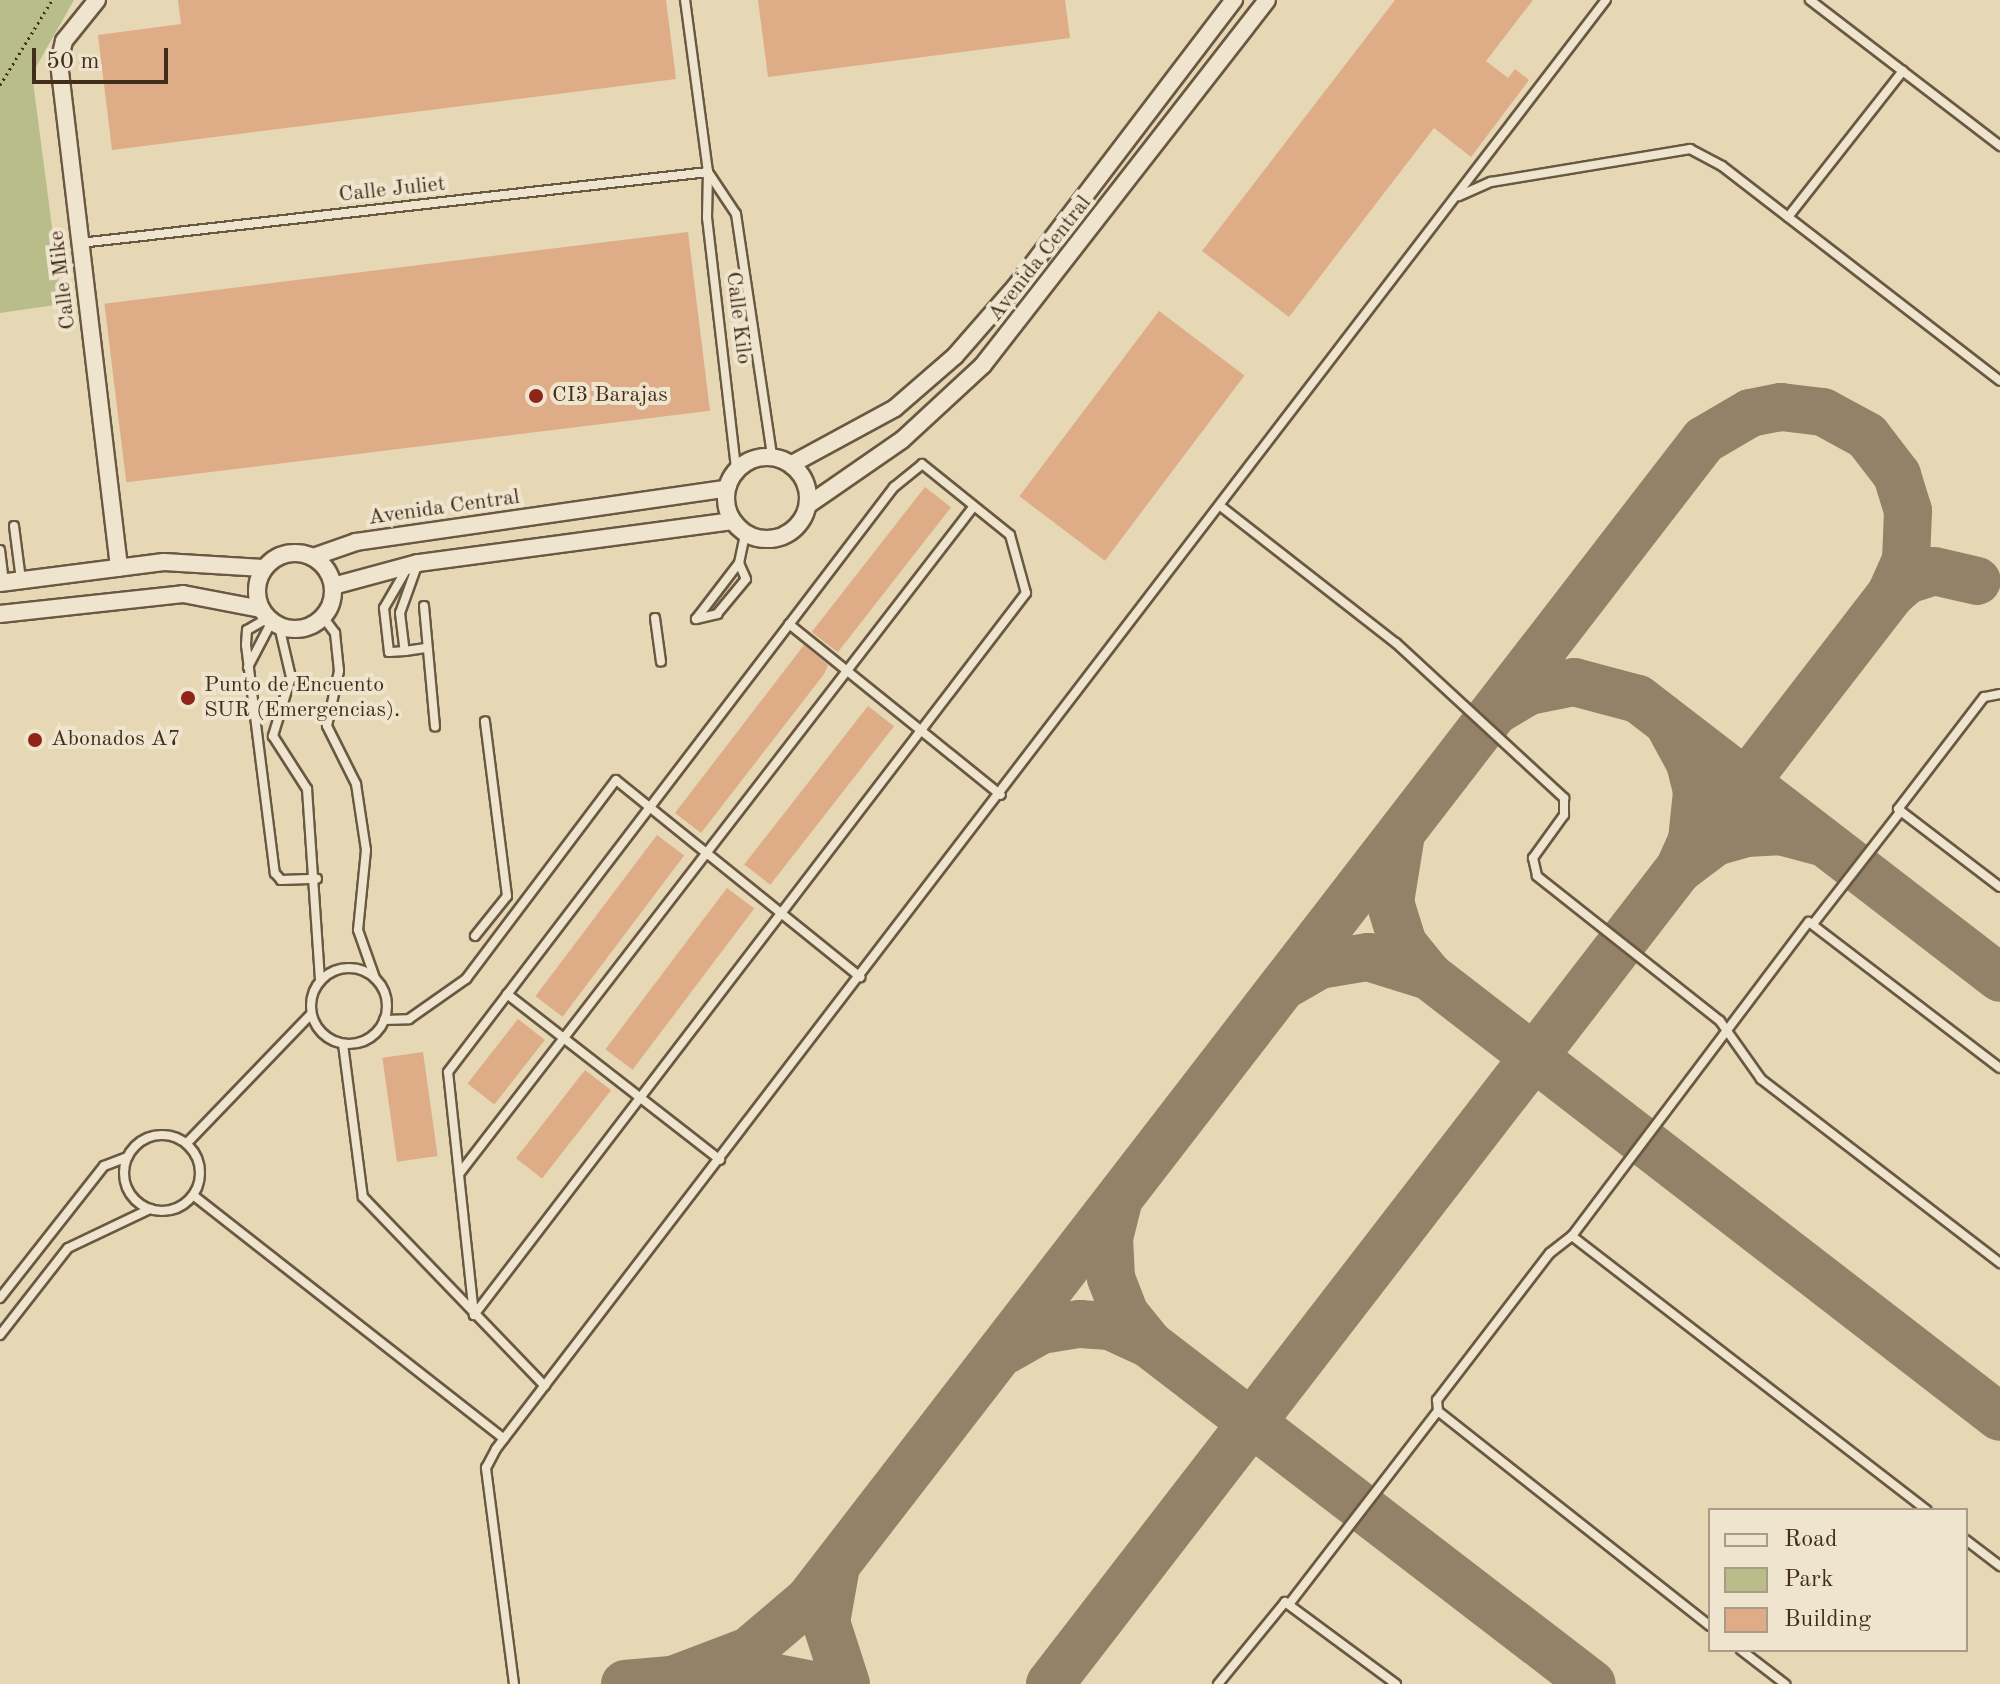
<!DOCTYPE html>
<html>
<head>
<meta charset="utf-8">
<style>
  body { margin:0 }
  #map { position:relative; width:2000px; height:1684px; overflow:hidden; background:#e6d7b5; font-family:"Old Standard TT",serif }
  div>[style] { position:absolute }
  .green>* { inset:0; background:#b9bd8a }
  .taxiway>* { height:48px; margin:-24px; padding:0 24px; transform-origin:24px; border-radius:24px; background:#948268 }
  .building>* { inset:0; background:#deac87; transform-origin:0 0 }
  .path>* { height:3px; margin-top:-1.5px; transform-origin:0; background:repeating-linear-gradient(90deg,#422d1b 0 2px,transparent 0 6px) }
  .roads { filter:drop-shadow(2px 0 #6b5842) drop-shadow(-2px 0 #6b5842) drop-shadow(0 2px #6b5842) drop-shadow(0 -2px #6b5842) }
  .lane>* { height:8px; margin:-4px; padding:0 4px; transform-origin:4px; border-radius:4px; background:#efe5cf }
  .lane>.ring { margin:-4px; padding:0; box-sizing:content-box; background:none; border:8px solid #efe5cf; border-radius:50% }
  .street>* { height:16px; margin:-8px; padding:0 8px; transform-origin:8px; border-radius:8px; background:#efe5cf }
  .street>.ring { margin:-8px; padding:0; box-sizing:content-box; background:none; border:16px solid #efe5cf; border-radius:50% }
  .dots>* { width:22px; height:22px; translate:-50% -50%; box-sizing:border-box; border:4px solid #efe5cf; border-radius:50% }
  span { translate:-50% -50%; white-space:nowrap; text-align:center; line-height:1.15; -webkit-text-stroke:8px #efe5cf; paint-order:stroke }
  .street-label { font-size:22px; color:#422d1b }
  .poi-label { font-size:22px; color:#422d1b }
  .left { translate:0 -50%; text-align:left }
  .legend { position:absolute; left:1708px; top:1508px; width:260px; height:144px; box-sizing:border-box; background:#efe5cf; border:2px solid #aa9b87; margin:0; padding:10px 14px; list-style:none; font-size:24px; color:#422d1b }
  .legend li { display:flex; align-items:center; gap:16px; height:40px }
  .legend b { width:40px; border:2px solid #aa9b87 }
  .scale { position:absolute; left:32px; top:48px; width:136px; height:36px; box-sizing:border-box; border:4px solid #422d1b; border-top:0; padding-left:10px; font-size:24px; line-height:28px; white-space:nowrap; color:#422d1b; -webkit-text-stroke:6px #efe5cf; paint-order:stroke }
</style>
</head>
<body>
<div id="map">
  <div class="green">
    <i style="clip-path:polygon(0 0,74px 0,32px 74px,62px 304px,0 313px)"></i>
  </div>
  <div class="taxiway">
    <i style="left:1497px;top:710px;width:37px;rotate:-31deg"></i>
    <i style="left:1529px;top:691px;width:46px;rotate:-11.3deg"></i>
    <i style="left:1574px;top:682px;width:66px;rotate:14.9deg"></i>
    <i style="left:1638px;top:699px;width:457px;rotate:37.6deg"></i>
    <i style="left:1670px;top:726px;width:42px;rotate:61.6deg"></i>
    <i style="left:1690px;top:763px;width:30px;rotate:76deg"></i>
    <i style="left:1697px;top:792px;width:48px;rotate:95.9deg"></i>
    <i style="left:1692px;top:840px;width:32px;rotate:114deg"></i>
    <i style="left:1679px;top:869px;width:45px;rotate:-36.9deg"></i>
    <i style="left:1715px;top:842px;width:32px;rotate:-16deg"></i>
    <i style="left:1746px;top:833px;width:34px;rotate:-3deg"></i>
    <i style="left:1780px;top:831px;width:43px;rotate:14.7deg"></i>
    <i style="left:1401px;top:834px;width:69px;rotate:99.2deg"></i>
    <i style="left:1390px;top:902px;width:44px;rotate:72.8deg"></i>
    <i style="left:1403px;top:944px;width:41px;rotate:50.9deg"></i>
    <i style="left:1285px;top:985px;width:39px;rotate:-30deg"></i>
    <i style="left:1319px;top:965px;width:50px;rotate:-9.3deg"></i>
    <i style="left:1368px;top:957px;width:64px;rotate:17.3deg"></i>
    <i style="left:1429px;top:976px;width:721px;rotate:37.68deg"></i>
    <i style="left:1118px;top:1202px;width:37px;rotate:104deg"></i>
    <i style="left:1109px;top:1238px;width:40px;rotate:87.1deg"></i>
    <i style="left:1111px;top:1278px;width:39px;rotate:69deg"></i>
    <i style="left:1125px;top:1314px;width:38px;rotate:51deg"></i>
    <i style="left:1149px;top:1344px;width:558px;rotate:37.51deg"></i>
    <i style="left:1006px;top:1350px;width:40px;rotate:-29.7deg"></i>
    <i style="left:1041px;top:1330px;width:39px;rotate:-9deg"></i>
    <i style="left:1080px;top:1324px;width:30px;rotate:4deg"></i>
    <i style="left:1110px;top:1326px;width:43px;rotate:24.8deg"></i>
    <i style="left:836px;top:1566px;width:57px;rotate:100.1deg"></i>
    <i style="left:826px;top:1622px;width:65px;rotate:72.1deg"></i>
    <i style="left:678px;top:1678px;width:76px;rotate:-20.8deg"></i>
    <i style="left:749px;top:1651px;width:79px;rotate:-40.4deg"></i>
    <i style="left:809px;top:1600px;width:1465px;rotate:-52.35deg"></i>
    <i style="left:1704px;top:440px;width:53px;rotate:-30.4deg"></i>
    <i style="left:1750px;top:413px;width:32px;rotate:-11deg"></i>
    <i style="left:1781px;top:407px;width:42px;rotate:6.8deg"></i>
    <i style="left:1823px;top:412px;width:50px;rotate:28.6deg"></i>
    <i style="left:1867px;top:436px;width:49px;rotate:52.4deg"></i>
    <i style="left:1897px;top:475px;width:38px;rotate:73deg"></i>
    <i style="left:1908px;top:511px;width:49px;rotate:92.3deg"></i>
    <i style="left:1906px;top:560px;width:37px;rotate:114deg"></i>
    <i style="left:625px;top:1684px;width:126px;rotate:-5deg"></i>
    <i style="left:751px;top:1673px;width:58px;rotate:10.9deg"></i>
    <i style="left:1050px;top:1684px;width:1377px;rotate:-52.35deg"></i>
    <i style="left:1891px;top:594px;width:21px;rotate:-41deg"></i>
    <i style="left:1907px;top:580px;width:28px;rotate:-18deg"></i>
    <i style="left:1934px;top:571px;width:44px;rotate:13.1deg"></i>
  </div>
  <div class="building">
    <i style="clip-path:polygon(178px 0,666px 0,676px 79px,112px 150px,98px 35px,181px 24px)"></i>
    <i style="clip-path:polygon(758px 0,1065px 0,1070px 38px,768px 77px)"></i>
    <i style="clip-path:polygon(1395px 0,1533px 0,1486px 61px,1508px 78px,1515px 69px,1529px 80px,1471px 157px,1434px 128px,1289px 317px,1202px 251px)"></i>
    <i style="left:688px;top:232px;width:180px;height:588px;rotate:83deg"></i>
    <i style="left:1159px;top:311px;width:107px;height:232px;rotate:37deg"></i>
    <i style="left:925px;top:487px;width:33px;height:184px;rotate:38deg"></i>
    <i style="clip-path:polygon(804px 645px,828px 665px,824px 674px,701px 833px,675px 813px)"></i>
    <i style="left:868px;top:706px;width:33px;height:201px;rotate:38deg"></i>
    <i style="left:657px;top:835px;width:34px;height:202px;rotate:37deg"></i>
    <i style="left:727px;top:888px;width:34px;height:202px;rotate:37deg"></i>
    <i style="left:518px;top:1019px;width:34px;height:82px;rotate:38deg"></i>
    <i style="left:423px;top:1052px;width:105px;height:41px;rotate:82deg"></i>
    <i style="left:585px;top:1070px;width:33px;height:112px;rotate:38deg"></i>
  </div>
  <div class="path">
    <i style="left:0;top:85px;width:100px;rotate:-58.5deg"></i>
  </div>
  <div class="roads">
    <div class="lane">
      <i style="left:1810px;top:0;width:240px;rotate:37.5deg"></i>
      <i style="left:1459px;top:196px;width:35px;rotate:-24deg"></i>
      <i style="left:1491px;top:182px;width:202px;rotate:-9.4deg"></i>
      <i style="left:1690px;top:149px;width:36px;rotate:28deg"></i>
      <i style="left:1722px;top:166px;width:351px;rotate:37.7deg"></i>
      <i style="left:1788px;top:217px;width:186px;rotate:-51.8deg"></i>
      <i style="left:80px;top:243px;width:632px;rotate:-6.45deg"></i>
      <i style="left:708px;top:172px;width:174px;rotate:-97.6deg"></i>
      <i style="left:922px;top:464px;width:113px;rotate:38.9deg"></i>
      <i style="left:1010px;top:535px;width:60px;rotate:74.6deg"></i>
      <i style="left:1026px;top:593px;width:909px;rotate:127.4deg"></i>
      <i style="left:474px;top:1315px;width:244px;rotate:-96.1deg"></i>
      <i style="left:448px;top:1072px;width:736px;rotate:-52.68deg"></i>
      <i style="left:894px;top:487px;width:36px;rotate:-39deg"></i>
      <i style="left:736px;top:468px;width:252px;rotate:-96.6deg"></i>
      <i style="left:707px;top:218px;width:46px;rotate:-88.8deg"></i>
      <i style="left:708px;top:172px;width:50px;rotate:56.3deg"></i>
      <i style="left:736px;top:214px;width:245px;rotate:81.5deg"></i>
      <i style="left:1223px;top:508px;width:219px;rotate:38deg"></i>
      <i style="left:1396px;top:643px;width:229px;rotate:42.7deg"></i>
      <i style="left:1564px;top:798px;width:17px;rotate:90deg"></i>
      <i style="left:1564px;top:815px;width:53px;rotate:125.8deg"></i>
      <i style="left:1533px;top:858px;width:18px;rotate:77deg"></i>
      <i style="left:1537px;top:876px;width:233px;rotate:38.4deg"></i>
      <i style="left:1720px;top:1021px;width:71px;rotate:54.7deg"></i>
      <i style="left:1761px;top:1079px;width:302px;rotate:37.6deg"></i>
      <i style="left:14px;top:526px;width:54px;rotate:82.6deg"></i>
      <i style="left:0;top:550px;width:32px;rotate:83deg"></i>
      <i style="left:418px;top:563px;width:53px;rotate:109.8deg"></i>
      <i style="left:400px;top:613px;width:38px;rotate:83deg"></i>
      <i style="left:405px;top:651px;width:21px;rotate:-8deg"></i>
      <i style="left:424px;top:606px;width:121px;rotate:84.8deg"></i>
      <i style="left:323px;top:617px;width:20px;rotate:53deg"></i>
      <i style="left:335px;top:633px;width:38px;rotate:84deg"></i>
      <i style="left:339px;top:671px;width:56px;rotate:102.3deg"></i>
      <i style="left:327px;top:726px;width:65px;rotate:63.4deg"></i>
      <i style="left:356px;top:784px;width:67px;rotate:81.4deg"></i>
      <i style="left:366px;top:850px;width:80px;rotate:95.7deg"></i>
      <i style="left:358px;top:930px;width:51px;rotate:70.5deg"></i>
      <i style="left:268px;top:618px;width:24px;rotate:150deg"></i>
      <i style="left:247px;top:630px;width:15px;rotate:94deg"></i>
      <i style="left:246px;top:645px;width:230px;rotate:82.8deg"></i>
      <i style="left:275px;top:873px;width:9px;rotate:49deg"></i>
      <i style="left:281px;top:880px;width:36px;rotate:-2deg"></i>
      <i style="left:655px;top:618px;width:44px;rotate:82.2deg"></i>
      <i style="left:696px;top:619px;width:71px;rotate:-52.5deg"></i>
      <i style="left:739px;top:563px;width:30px;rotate:-78deg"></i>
      <i style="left:696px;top:619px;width:22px;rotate:-13deg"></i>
      <i style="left:717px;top:614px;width:45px;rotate:-50.4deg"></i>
      <i style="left:746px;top:579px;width:17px;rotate:-114deg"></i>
      <i style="left:789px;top:624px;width:272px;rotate:38.9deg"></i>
      <i style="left:279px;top:626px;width:52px;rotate:76.8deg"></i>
      <i style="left:291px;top:677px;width:62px;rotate:107deg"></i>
      <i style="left:273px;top:736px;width:63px;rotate:57.3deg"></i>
      <i style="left:307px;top:789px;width:191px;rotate:86.1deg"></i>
      <i style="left:405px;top:651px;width:16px;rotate:176deg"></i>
      <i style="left:389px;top:652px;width:44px;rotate:-96.5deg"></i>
      <i style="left:384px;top:608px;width:50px;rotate:-59.8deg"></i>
      <i style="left:248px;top:667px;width:52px;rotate:-62.4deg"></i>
      <i style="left:2000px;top:694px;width:16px;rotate:169deg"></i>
      <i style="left:1984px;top:697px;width:141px;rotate:127.5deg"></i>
      <i style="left:1898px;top:809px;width:128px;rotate:37.4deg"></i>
      <i style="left:1813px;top:924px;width:143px;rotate:-52.1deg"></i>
      <i style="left:475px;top:936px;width:51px;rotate:-51.3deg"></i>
      <i style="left:507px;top:896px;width:176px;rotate:-97.2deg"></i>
      <i class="ring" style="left:311px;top:968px;width:68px;height:68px"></i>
      <i style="left:507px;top:994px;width:270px;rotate:37.9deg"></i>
      <i style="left:384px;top:1020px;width:25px;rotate:-2deg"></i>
      <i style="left:409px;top:1019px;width:70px;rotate:-35.1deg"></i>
      <i style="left:466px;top:979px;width:249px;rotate:-53deg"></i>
      <i style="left:616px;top:780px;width:314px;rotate:38.9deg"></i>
      <i style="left:343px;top:1044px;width:154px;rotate:82.6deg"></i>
      <i style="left:363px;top:1197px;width:262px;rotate:46.1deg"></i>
      <i class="ring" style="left:124px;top:1135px;width:68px;height:68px"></i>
      <i style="left:187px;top:1143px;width:179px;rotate:-46.1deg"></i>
      <i style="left:459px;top:1174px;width:843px;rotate:-52.37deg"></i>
      <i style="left:193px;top:1195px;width:395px;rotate:38.1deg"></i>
      <i style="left:1572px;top:1236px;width:393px;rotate:-53deg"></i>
      <i style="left:1809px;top:922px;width:240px;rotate:37.4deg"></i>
      <i style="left:0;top:1298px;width:168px;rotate:-51.8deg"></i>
      <i style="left:104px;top:1166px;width:25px;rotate:-21deg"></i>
      <i style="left:0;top:1335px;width:110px;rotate:-52deg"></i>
      <i style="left:68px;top:1248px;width:91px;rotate:-25.4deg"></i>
      <i style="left:1966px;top:1540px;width:43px;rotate:37.4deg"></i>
      <i style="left:1290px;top:1603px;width:242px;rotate:-52.4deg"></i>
      <i style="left:1710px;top:1626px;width:347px;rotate:-141.7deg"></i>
      <i style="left:1438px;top:1411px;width:11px;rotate:-95deg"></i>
      <i style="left:1437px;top:1400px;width:185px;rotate:-52.5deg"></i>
      <i style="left:1550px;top:1253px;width:28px;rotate:-38deg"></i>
      <i style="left:1572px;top:1236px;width:448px;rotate:37.7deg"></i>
      <i style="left:1741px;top:1650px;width:56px;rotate:37.7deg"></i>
      <i style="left:514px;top:1684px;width:218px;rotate:-97.4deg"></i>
      <i style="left:486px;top:1468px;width:21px;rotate:-62deg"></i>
      <i style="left:496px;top:1449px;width:1825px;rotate:-52.55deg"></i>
      <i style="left:1218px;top:1684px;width:106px;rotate:-50.7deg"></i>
      <i style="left:1285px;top:1602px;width:138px;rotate:36.5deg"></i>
    </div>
    <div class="street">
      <i style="left:97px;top:0;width:53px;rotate:128.8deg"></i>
      <i style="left:64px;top:41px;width:23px;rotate:103deg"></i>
      <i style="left:59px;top:63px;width:508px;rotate:83.21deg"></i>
      <i class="ring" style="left:726px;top:457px;width:66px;height:66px"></i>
      <i style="left:792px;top:464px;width:117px;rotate:-28.5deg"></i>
      <i style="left:895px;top:408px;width:79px;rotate:-40.9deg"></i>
      <i style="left:955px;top:356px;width:93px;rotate:-48.9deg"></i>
      <i style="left:1016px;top:286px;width:360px;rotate:-52.7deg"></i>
      <i style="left:808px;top:505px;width:114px;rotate:-34.7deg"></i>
      <i style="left:902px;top:440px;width:110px;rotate:-42.8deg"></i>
      <i style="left:983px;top:365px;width:462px;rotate:-52.1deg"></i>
      <i class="ring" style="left:257px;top:553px;width:60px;height:60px"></i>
      <i style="left:313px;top:557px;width:46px;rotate:-19.2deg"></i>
      <i style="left:356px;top:542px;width:373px;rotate:-8.2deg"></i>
      <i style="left:0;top:583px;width:165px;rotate:-7.3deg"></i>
      <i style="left:164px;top:562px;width:99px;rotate:3.5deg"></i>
      <i style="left:333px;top:586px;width:88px;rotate:-15.1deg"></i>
      <i style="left:418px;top:563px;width:317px;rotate:-7.6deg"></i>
      <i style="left:0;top:614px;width:184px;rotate:-6.2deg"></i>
      <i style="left:183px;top:594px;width:79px;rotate:10.9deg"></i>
    </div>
  </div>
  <div class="dots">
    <i style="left:536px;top:396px;background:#8f2418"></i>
    <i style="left:188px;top:698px;background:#8f2418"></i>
    <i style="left:35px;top:740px;background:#8f2418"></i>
  </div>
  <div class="street-label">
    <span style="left:392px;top:190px;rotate:-6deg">Calle Juliet</span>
    <span style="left:1040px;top:259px;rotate:-52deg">Avenida Central</span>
    <span style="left:63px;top:280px;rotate:-97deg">Calle Mike</span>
    <span style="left:738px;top:318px;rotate:83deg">Calle Kilo</span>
    <span style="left:444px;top:508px;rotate:-8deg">Avenida Central</span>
  </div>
  <div class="poi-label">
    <span class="left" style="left:552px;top:396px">CI3 Barajas</span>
    <span class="left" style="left:204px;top:698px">Punto de Encuento<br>SUR (Emergencias).</span>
    <span class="left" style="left:51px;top:740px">Abonados A7</span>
  </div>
  <ul class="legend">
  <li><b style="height:10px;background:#efe5cf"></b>Road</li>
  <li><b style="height:22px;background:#b9bd8a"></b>Park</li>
  <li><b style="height:22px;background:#deac87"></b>Building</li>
  </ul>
  <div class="scale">50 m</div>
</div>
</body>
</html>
